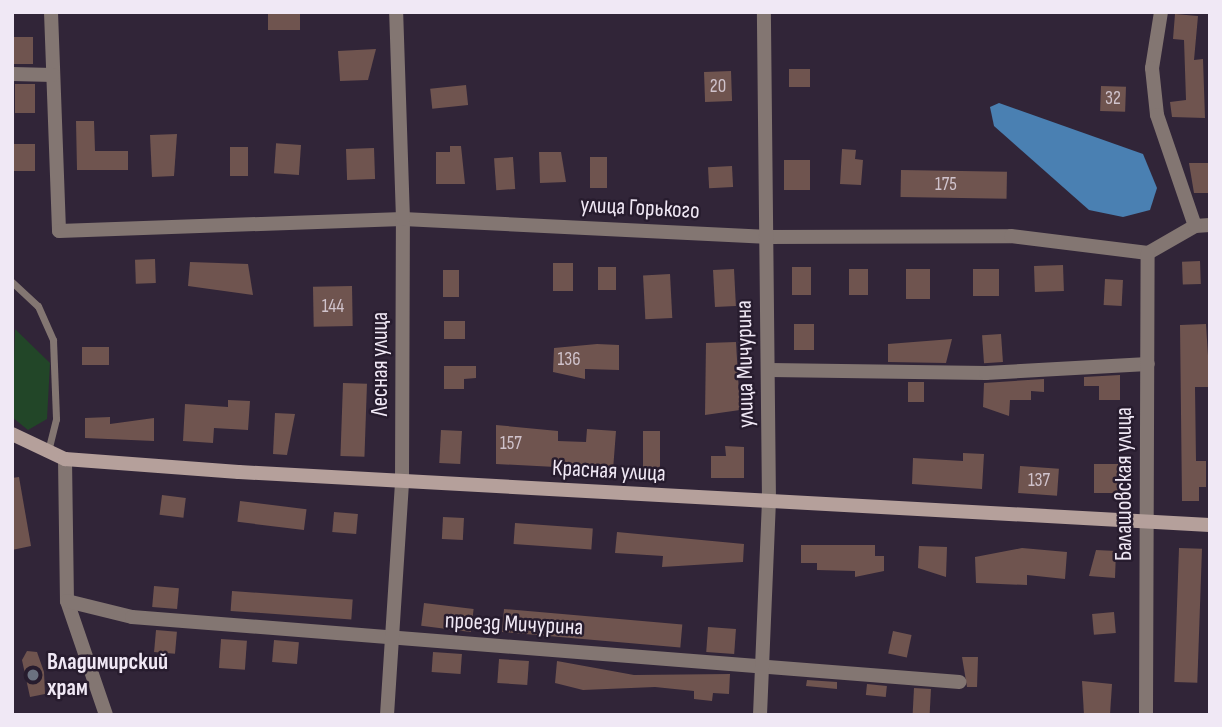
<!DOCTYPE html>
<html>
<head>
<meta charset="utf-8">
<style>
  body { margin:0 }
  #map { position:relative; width:1222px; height:727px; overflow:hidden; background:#312538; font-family:"Sofia Sans Condensed",sans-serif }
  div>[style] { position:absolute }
  .green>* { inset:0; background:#224628 }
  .water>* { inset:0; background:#4a80b2 }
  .building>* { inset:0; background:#6f544f; transform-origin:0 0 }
  .service>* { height:7px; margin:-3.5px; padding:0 3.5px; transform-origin:3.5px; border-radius:3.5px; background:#837672 }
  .minor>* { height:14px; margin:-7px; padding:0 7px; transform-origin:7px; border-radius:7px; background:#837672 }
  .tertiary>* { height:14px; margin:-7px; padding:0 7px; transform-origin:7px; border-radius:7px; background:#837672 }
  .secondary>* { height:14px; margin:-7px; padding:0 7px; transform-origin:7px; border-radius:7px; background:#b5a09b }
  .dots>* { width:19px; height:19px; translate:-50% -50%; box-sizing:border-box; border:4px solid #271c2e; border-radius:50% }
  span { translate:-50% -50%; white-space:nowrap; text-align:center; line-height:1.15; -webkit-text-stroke:5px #271c2e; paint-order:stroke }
  .number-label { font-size:19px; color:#d0c3cc }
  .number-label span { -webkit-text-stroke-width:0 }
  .street-label { font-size:23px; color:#f0e8f5 }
  .poi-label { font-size:23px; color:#f0e8f5; font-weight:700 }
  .left { translate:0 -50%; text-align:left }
  .frame { position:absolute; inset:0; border:14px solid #f0e8f5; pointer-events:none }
</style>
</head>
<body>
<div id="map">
  <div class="green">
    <i style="clip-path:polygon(15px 329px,50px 363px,47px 419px,28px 430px,12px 417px)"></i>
  </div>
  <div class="water">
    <i style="clip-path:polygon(999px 103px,1143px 154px,1157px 188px,1150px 210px,1123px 217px,1089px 210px,994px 126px,990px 107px)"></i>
  </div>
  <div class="building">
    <i style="left:268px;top:12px;width:32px;height:18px"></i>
    <i style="clip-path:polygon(1175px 14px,1198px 16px,1194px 60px,1203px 59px,1205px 118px,1172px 117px,1170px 102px,1186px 100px,1184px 40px,1173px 39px)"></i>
    <i style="left:12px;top:37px;width:21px;height:27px"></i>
    <i style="clip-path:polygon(376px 49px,368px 80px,340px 81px,338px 51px)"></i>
    <i style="left:810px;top:69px;width:18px;height:21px;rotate:90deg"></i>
    <i style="left:731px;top:71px;width:30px;height:27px;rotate:88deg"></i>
    <i style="left:15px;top:84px;width:20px;height:29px"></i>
    <i style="left:466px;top:85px;width:20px;height:36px;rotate:84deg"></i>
    <i style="left:1101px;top:86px;width:25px;height:25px;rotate:2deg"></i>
    <i style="clip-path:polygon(76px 121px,94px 121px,95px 151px,128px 151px,128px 170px,77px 170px)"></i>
    <i style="clip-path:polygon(177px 134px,174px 176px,152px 177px,150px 135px)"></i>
    <i style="left:12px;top:144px;width:23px;height:27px"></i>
    <i style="left:301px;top:145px;width:30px;height:25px;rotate:94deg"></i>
    <i style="clip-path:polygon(450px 146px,461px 146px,465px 184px,436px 184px,436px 152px,450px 152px)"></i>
    <i style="left:230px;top:147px;width:18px;height:29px"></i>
    <i style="left:374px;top:148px;width:31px;height:28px;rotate:88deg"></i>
    <i style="clip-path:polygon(842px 149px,856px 150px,855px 159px,863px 160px,861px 185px,840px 184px)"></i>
    <i style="clip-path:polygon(539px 152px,561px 152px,566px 182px,540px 183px)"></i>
    <i style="left:513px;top:157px;width:32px;height:19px;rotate:86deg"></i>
    <i style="left:590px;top:157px;width:17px;height:31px"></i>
    <i style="left:784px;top:160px;width:26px;height:30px"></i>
    <i style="clip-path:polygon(1189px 163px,1210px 163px,1210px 193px,1194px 193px)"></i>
    <i style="left:732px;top:166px;width:21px;height:24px;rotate:87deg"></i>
    <i style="left:901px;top:170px;width:106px;height:27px;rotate:1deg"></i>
    <i style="left:155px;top:259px;width:24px;height:20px;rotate:88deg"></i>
    <i style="left:1200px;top:261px;width:23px;height:18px;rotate:88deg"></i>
    <i style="clip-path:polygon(190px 262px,248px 264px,253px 295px,188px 286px)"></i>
    <i style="left:553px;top:263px;width:20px;height:28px"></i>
    <i style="left:1063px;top:265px;width:26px;height:29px;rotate:88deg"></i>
    <i style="left:598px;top:267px;width:18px;height:23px"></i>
    <i style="left:792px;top:267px;width:19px;height:28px"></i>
    <i style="left:734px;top:269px;width:37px;height:21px;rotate:87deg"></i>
    <i style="left:849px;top:269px;width:19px;height:26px"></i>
    <i style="left:906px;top:269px;width:24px;height:30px"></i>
    <i style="left:973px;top:269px;width:26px;height:27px"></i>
    <i style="left:443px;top:270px;width:16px;height:27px"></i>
    <i style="left:670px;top:274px;width:44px;height:27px;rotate:87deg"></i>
    <i style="left:1105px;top:279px;width:18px;height:26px;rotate:3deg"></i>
    <i style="left:352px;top:286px;width:40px;height:39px;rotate:89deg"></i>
    <i style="left:444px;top:321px;width:21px;height:18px"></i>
    <i style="left:794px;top:324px;width:20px;height:26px"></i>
    <i style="clip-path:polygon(1206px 324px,1210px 387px,1195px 387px,1196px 461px,1206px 461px,1206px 487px,1199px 487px,1199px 501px,1182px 501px,1180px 325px)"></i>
    <i style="left:1001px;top:334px;width:28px;height:19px;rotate:86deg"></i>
    <i style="clip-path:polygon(952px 339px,946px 363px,888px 362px,888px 344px)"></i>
    <i style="clip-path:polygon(736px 342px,740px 410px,705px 415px,706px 343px)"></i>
    <i style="clip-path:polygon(597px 344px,619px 345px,619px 370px,585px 369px,585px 379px,553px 372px,554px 348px)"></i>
    <i style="left:82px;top:347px;width:27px;height:18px"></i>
    <i style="clip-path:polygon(444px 366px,476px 366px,476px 378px,464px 379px,464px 389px,444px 389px)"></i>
    <i style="clip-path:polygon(1120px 375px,1120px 400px,1099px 400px,1099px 386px,1084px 386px,1084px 377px)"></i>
    <i style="clip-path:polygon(1044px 379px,1044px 392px,1031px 391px,1031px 400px,1010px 400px,1009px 416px,983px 407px,984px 383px)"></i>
    <i style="left:908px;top:382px;width:16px;height:20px"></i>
    <i style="left:343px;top:383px;width:24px;height:73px;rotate:2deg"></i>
    <i style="clip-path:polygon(228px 400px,250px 401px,248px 430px,214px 428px,213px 443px,183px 441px,185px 404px,228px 407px)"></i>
    <i style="clip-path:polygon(275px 413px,295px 414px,287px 455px,273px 454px)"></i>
    <i style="clip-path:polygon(110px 417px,110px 424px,154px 418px,154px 441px,85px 438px,85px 418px)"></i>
    <i style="clip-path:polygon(496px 425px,558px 431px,558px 441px,586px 442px,587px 429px,616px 431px,613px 470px,496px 464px)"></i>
    <i style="left:441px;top:430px;width:21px;height:33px;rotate:3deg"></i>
    <i style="left:643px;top:431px;width:17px;height:42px"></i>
    <i style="clip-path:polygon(725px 446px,744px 447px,744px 478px,711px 478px,711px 456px,726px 456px)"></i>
    <i style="clip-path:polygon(963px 453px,984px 454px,982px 489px,912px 484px,913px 458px,963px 461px)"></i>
    <i style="left:1094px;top:464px;width:24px;height:29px"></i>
    <i style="left:1020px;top:466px;width:39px;height:27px;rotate:4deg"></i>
    <i style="clip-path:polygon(19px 477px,31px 546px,12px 550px,12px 478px)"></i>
    <i style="left:162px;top:495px;width:24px;height:20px;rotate:7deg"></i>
    <i style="left:240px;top:501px;width:67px;height:21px;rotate:7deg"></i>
    <i style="left:334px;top:512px;width:24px;height:20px;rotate:5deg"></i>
    <i style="left:443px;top:517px;width:21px;height:22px;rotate:3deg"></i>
    <i style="left:515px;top:523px;width:78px;height:21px;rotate:4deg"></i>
    <i style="clip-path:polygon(617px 532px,744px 544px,743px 562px,662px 567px,663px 556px,615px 553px)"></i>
    <i style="clip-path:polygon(801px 545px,875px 545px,875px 556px,884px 556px,884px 571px,855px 577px,855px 571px,817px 570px,817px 563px,801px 563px)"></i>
    <i style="clip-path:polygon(919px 546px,947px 547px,946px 577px,918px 568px)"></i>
    <i style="clip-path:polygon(1022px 548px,1067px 552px,1065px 579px,1027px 575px,1027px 585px,976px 583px,975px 557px)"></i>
    <i style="left:1179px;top:548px;width:23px;height:134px;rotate:2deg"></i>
    <i style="clip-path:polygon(1096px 550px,1116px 551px,1115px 578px,1089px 576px)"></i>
    <i style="left:154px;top:586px;width:25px;height:21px;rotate:5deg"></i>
    <i style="left:232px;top:591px;width:121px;height:20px;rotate:4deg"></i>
    <i style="left:424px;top:603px;width:50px;height:23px;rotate:7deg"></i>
    <i style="left:504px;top:609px;width:179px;height:23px;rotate:5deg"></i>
    <i style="left:1114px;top:612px;width:21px;height:22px;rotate:85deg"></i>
    <i style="left:708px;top:627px;width:28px;height:25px;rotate:4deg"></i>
    <i style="left:156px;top:630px;width:21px;height:22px;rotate:5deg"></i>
    <i style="left:893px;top:631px;width:19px;height:23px;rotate:12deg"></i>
    <i style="left:221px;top:639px;width:26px;height:29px;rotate:4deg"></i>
    <i style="left:274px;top:640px;width:25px;height:22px;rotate:5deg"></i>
    <i style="clip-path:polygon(27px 651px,37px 652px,44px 672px,45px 694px,30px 697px,22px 660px)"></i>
    <i style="left:433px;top:652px;width:29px;height:20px;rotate:4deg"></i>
    <i style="clip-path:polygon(962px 657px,978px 657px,977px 687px,967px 687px)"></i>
    <i style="left:499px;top:659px;width:30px;height:24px;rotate:4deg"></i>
    <i style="clip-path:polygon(557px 661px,634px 675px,730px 674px,729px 694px,713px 693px,712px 701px,694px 699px,694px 691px,655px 687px,583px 690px,555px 683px)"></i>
    <i style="clip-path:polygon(807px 680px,837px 682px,837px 689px,806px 686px)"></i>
    <i style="clip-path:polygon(1082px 681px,1112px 684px,1110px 715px,1084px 715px)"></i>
    <i style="left:867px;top:684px;width:20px;height:11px;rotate:6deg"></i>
    <i style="left:914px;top:688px;width:17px;height:27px;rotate:3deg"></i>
  </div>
  <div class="service">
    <i style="left:12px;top:282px;width:35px;rotate:43deg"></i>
    <i style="left:38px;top:306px;width:37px;rotate:66deg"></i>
    <i style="left:53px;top:340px;width:79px;rotate:87.8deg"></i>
    <i style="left:56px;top:419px;width:32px;rotate:104deg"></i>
  </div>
  <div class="minor">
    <i style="left:51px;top:12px;width:219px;rotate:87.9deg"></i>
    <i style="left:59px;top:231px;width:344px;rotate:-2deg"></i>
    <i style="left:403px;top:219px;width:362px;rotate:2.8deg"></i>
    <i style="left:765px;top:237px;width:246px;rotate:-0.2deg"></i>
    <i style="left:1011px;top:236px;width:138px;rotate:7.1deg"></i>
    <i style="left:1148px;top:253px;width:54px;rotate:-29.9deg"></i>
    <i style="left:1195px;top:226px;width:15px;rotate:-4deg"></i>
    <i style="left:1161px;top:12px;width:57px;rotate:99.1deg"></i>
    <i style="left:1152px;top:68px;width:47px;rotate:83.9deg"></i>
    <i style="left:1157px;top:115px;width:117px;rotate:71.1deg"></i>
    <i style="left:12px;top:74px;width:41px;rotate:1.4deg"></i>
    <i style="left:770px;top:370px;width:216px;rotate:0.8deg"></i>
    <i style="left:986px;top:373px;width:162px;rotate:-3.2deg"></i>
    <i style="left:65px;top:459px;width:142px;rotate:89.2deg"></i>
    <i style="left:67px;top:601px;width:120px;rotate:71.1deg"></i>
    <i style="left:67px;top:601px;width:67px;rotate:13.8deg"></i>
    <i style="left:132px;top:617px;width:830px;rotate:4.49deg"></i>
    <i style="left:760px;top:715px;width:213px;rotate:-87.6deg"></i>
    <i style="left:769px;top:502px;width:490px;rotate:-90.6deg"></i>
    <i style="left:1146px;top:715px;width:462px;rotate:-89.8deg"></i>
  </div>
  <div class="tertiary">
    <i style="left:387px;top:715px;width:231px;rotate:-86.3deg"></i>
    <i style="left:402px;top:484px;width:265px;rotate:-89.8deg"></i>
    <i style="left:403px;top:219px;width:207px;rotate:-91.9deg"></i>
  </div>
  <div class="secondary">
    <i style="left:12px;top:434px;width:59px;rotate:25.3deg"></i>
    <i style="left:65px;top:459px;width:174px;rotate:4.3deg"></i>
    <i style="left:239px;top:472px;width:972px;rotate:3.12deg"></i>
  </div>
  <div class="dots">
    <i style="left:33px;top:675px;background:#6b7280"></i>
  </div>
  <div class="number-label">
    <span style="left:718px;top:87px">20</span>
    <span style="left:1113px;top:99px">32</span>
    <span style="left:946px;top:185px">175</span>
    <span style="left:333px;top:307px">144</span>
    <span style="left:569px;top:360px">136</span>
    <span style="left:511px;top:444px">157</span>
    <span style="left:1039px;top:481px">137</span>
  </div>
  <div class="street-label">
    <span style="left:640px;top:208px;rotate:3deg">улица Горького</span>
    <span style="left:380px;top:364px;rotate:-90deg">Лесная улица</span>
    <span style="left:745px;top:364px;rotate:-91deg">улица Мичурина</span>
    <span style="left:609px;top:471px;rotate:3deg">Красная улица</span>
    <span style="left:1124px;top:484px;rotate:-90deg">Балашовская улица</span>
    <span style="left:514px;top:624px;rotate:3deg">проезд Мичурина</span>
  </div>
  <div class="poi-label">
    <span class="left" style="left:47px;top:675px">Владимирский<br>храм</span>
  </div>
  <div class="frame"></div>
</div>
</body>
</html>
